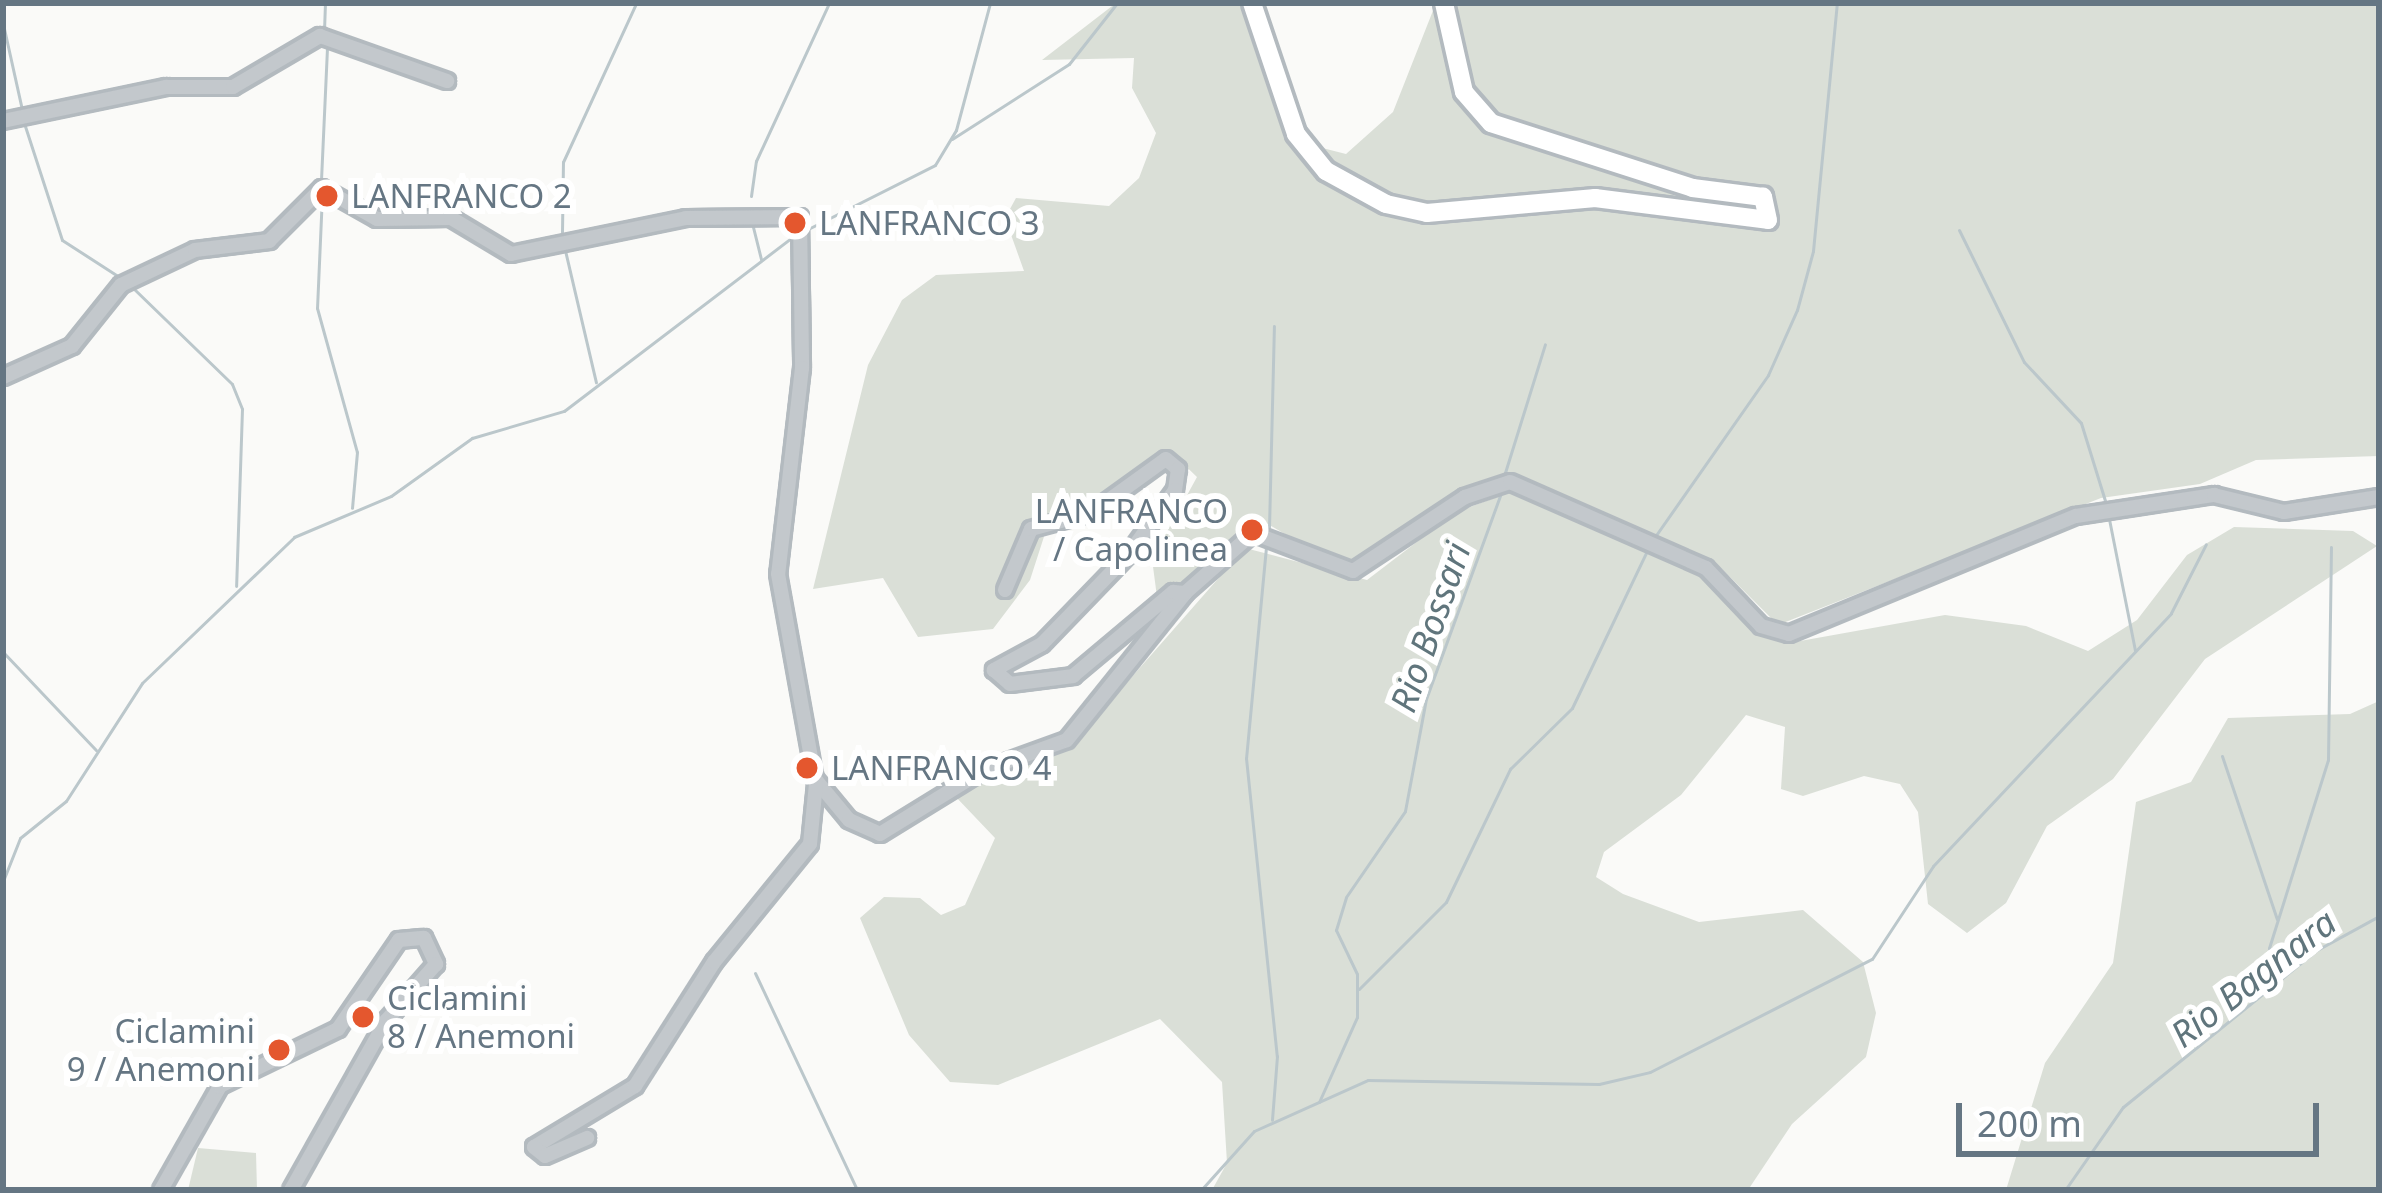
<!DOCTYPE html>
<html>
<head>
<meta charset="utf-8">
<style>
  body { margin:0 }
  #map { position:relative; width:2382px; height:1193px; overflow:hidden; background:#fafaf8; font-family:"Noto Sans",sans-serif }
  div>[style] { position:absolute }
  .green>* { inset:0; background:#dadfd7 }
  .stream>* { height:3px; margin:-1.5px; padding:0 1.5px; transform-origin:1.5px; border-radius:1.5px; background:#bbc7cb }
  .roads { filter:drop-shadow(3px 0 #b3babf) drop-shadow(-3px 0 #b3babf) drop-shadow(0 3px #b3babf) drop-shadow(0 -3px #b3babf) }
  .minor>* { height:14px; margin:-7px; padding:0 7px; transform-origin:7px; border-radius:7px; background:#c3c8cc }
  .secondary>* { height:18px; margin:-9px; padding:0 9px; transform-origin:9px; border-radius:9px; background:#fff }
  .dots>* { width:33px; height:33px; translate:-50% -50%; box-sizing:border-box; border:6px solid #fff; border-radius:50% }
  span { translate:-50% -50%; white-space:nowrap; text-align:center; line-height:1.15; -webkit-text-stroke:12px #fff; paint-order:stroke }
  .poi-label { font-size:33px; color:#657683 }
  .left { translate:0 -50%; text-align:left }
  .right { translate:-100% -50%; text-align:right }
  .water-label { font-size:36px; color:#60757c; font-style:italic }
  .frame { position:absolute; inset:0; border:6px solid #657683; pointer-events:none }
  .scale { position:absolute; left:1956px; top:1103px; width:363px; height:54px; box-sizing:border-box; border:6px solid #657683; border-top:0; padding-left:15px; font-size:36px; line-height:42px; white-space:nowrap; color:#657683; -webkit-text-stroke:9px #fff; paint-order:stroke }
</style>
</head>
<body>
<div id="map">
  <div class="green">
    <i style="clip-path:polygon(1116px 3px,1243px 3px,1291px 140px,1346px 154px,1393px 112px,1436px 3px,2379px 3px,2379px 456px,2256px 460px,2200px 484px,2101px 498px,1778px 625px,1722px 569px,1511px 474px,1430px 508px,1358px 564px,1337px 565px,1266px 523px,1246px 527px,1194px 579px,1157px 597px,1152px 559px,1197px 477px,1171px 452px,1105px 502px,1051px 515px,1030px 580px,993px 629px,918px 637px,883px 578px,813px 589px,868px 365px,902px 300px,936px 275px,1024px 271px,1005px 218px,1016px 198px,1109px 206px,1139px 178px,1156px 133px,1132px 88px,1134px 58px,1042px 60px)"></i>
    <i style="clip-path:polygon(1511px 492px,1698px 571px,1749px 623px,1789px 643px,1945px 615px,2026px 626px,2088px 651px,2137px 620px,2187px 555px,2234px 527px,2353px 531px,2377px 546px,2205px 659px,2113px 779px,2047px 826px,2006px 903px,1967px 933px,1928px 904px,1918px 812px,1900px 784px,1864px 776px,1803px 796px,1781px 789px,1785px 727px,1746px 715px,1681px 795px,1604px 852px,1596px 877px,1623px 894px,1699px 922px,1803px 910px,1863px 962px,1876px 1013px,1866px 1057px,1792px 1124px,1748px 1190px,1212px 1190px,1227px 1163px,1222px 1082px,1160px 1019px,998px 1085px,950px 1082px,909px 1035px,860px 918px,884px 897px,920px 898px,941px 915px,965px 905px,995px 838px,955px 796px,1073px 744px,1245px 548px,1367px 580px,1456px 512px)"></i>
    <i style="clip-path:polygon(2379px 701px,2379px 1190px,2006px 1190px,2045px 1063px,2113px 963px,2136px 802px,2191px 782px,2228px 718px,2350px 714px)"></i>
    <i style="clip-path:polygon(198px 1148px,256px 1153px,257px 1190px,188px 1190px)"></i>
  </div>
  <div class="stream">
    <i style="left:3px;top:24px;width:92px;rotate:77.5deg"></i>
    <i style="left:324px;top:31px;width:28px;rotate:-88deg"></i>
    <i style="left:24px;top:123px;width:123px;rotate:72deg"></i>
    <i style="left:62px;top:240px;width:70px;rotate:32.8deg"></i>
    <i style="left:952px;top:139px;width:139px;rotate:-32.7deg"></i>
    <i style="left:1069px;top:64px;width:78px;rotate:-51.8deg"></i>
    <i style="left:321px;top:180px;width:134px;rotate:-87.4deg"></i>
    <i style="left:322px;top:194px;width:114px;rotate:92.5deg"></i>
    <i style="left:317px;top:308px;width:149px;rotate:74.5deg"></i>
    <i style="left:357px;top:452px;width:56px;rotate:95.1deg"></i>
    <i style="left:751px;top:196px;width:35px;rotate:-82deg"></i>
    <i style="left:756px;top:161px;width:174px;rotate:-65.2deg"></i>
    <i style="left:753px;top:227px;width:34px;rotate:76deg"></i>
    <i style="left:808px;top:229px;width:142px;rotate:-26.7deg"></i>
    <i style="left:935px;top:165px;width:41px;rotate:-59deg"></i>
    <i style="left:956px;top:130px;width:131px;rotate:-75deg"></i>
    <i style="left:1959px;top:230px;width:147px;rotate:63.8deg"></i>
    <i style="left:2024px;top:362px;width:83px;rotate:46.9deg"></i>
    <i style="left:2081px;top:423px;width:85px;rotate:72.8deg"></i>
    <i style="left:562px;top:232px;width:70px;rotate:-89.2deg"></i>
    <i style="left:563px;top:162px;width:175px;rotate:-65.3deg"></i>
    <i style="left:564px;top:246px;width:140px;rotate:76.8deg"></i>
    <i style="left:133px;top:288px;width:138px;rotate:44.1deg"></i>
    <i style="left:232px;top:384px;width:27px;rotate:68deg"></i>
    <i style="left:242px;top:409px;width:177px;rotate:91.9deg"></i>
    <i style="left:1503px;top:479px;width:141px;rotate:-72.7deg"></i>
    <i style="left:2109px;top:519px;width:134px;rotate:78.8deg"></i>
    <i style="left:1269px;top:528px;width:202px;rotate:-88.6deg"></i>
    <i style="left:1654px;top:538px;width:199px;rotate:-55deg"></i>
    <i style="left:1768px;top:375px;width:71px;rotate:-66deg"></i>
    <i style="left:1797px;top:310px;width:61px;rotate:-74.8deg"></i>
    <i style="left:1813px;top:251px;width:249px;rotate:-84.5deg"></i>
    <i style="left:1266px;top:547px;width:212px;rotate:95.4deg"></i>
    <i style="left:1246px;top:758px;width:300px;rotate:84.1deg"></i>
    <i style="left:1277px;top:1056px;width:64px;rotate:94.5deg"></i>
    <i style="left:3px;top:652px;width:135px;rotate:46.5deg"></i>
    <i style="left:2222px;top:756px;width:172px;rotate:71.4deg"></i>
    <i style="left:3px;top:881px;width:46px;rotate:-68.4deg"></i>
    <i style="left:20px;top:838px;width:59px;rotate:-38.8deg"></i>
    <i style="left:66px;top:801px;width:140px;rotate:-57.2deg"></i>
    <i style="left:142px;top:683px;width:211px;rotate:-43.8deg"></i>
    <i style="left:294px;top:537px;width:105px;rotate:-22.9deg"></i>
    <i style="left:391px;top:496px;width:100px;rotate:-35.6deg"></i>
    <i style="left:472px;top:438px;width:96px;rotate:-16.4deg"></i>
    <i style="left:564px;top:411px;width:289px;rotate:-37.3deg"></i>
    <i style="left:755px;top:973px;width:240px;rotate:64.8deg"></i>
    <i style="left:1359px;top:989px;width:123px;rotate:-45deg"></i>
    <i style="left:1446px;top:902px;width:148px;rotate:-64.3deg"></i>
    <i style="left:1510px;top:769px;width:87px;rotate:-44.5deg"></i>
    <i style="left:1572px;top:708px;width:174px;rotate:-64.5deg"></i>
    <i style="left:2279px;top:989px;width:42px;rotate:-103.7deg"></i>
    <i style="left:2269px;top:948px;width:197px;rotate:-72.6deg"></i>
    <i style="left:2328px;top:760px;width:213px;rotate:-89.2deg"></i>
    <i style="left:1319px;top:1102px;width:93px;rotate:-65.9deg"></i>
    <i style="left:1357px;top:1017px;width:43px;rotate:-90deg"></i>
    <i style="left:1357px;top:974px;width:49px;rotate:-115.5deg"></i>
    <i style="left:1336px;top:930px;width:34px;rotate:-73deg"></i>
    <i style="left:1346px;top:897px;width:104px;rotate:-55.5deg"></i>
    <i style="left:1405px;top:811px;width:114px;rotate:-79.4deg"></i>
    <i style="left:1426px;top:699px;width:219px;rotate:-70deg"></i>
    <i style="left:1201px;top:1190px;width:79px;rotate:-48.1deg"></i>
    <i style="left:1254px;top:1131px;width:125px;rotate:-24.1deg"></i>
    <i style="left:1368px;top:1080px;width:231px;rotate:1deg"></i>
    <i style="left:1599px;top:1084px;width:52px;rotate:-13.2deg"></i>
    <i style="left:1650px;top:1072px;width:249px;rotate:-27deg"></i>
    <i style="left:1872px;top:959px;width:111px;rotate:-56.7deg"></i>
    <i style="left:1933px;top:866px;width:347px;rotate:-46.7deg"></i>
    <i style="left:2171px;top:613px;width:77px;rotate:-63.1deg"></i>
    <i style="left:2065px;top:1190px;width:101px;rotate:-55.1deg"></i>
    <i style="left:2123px;top:1107px;width:250px;rotate:-39deg"></i>
    <i style="left:2317px;top:950px;width:71px;rotate:-28.7deg"></i>
  </div>
  <div class="roads">
    <div class="minor">
      <i style="left:3px;top:121px;width:167px;rotate:-11.8deg"></i>
      <i style="left:166px;top:87px;width:67px"></i>
      <i style="left:233px;top:87px;width:101px;rotate:-30.4deg"></i>
      <i style="left:320px;top:36px;width:135px;rotate:19.5deg"></i>
      <i style="left:3px;top:377px;width:76px;rotate:-24.2deg"></i>
      <i style="left:72px;top:346px;width:78px;rotate:-51.2deg"></i>
      <i style="left:121px;top:285px;width:82px;rotate:-25.3deg"></i>
      <i style="left:195px;top:250px;width:75px;rotate:-6.9deg"></i>
      <i style="left:269px;top:241px;width:75px;rotate:-45deg"></i>
      <i style="left:322px;top:188px;width:63px;rotate:29.4deg"></i>
      <i style="left:377px;top:219px;width:74px;rotate:-0.8deg"></i>
      <i style="left:451px;top:218px;width:70px;rotate:31deg"></i>
      <i style="left:511px;top:254px;width:179px;rotate:-11.6deg"></i>
      <i style="left:686px;top:218px;width:114px;rotate:-0.5deg"></i>
      <i style="left:800px;top:217px;width:151px;rotate:89.2deg"></i>
      <i style="left:802px;top:368px;width:207px;rotate:96.6deg"></i>
      <i style="left:778px;top:574px;width:208px;rotate:79.8deg"></i>
      <i style="left:815px;top:779px;width:53px;rotate:50.3deg"></i>
      <i style="left:849px;top:820px;width:34px;rotate:24deg"></i>
      <i style="left:880px;top:834px;width:122px;rotate:-31.6deg"></i>
      <i style="left:984px;top:770px;width:88px;rotate:-19.9deg"></i>
      <i style="left:1067px;top:740px;width:189px;rotate:-51.2deg"></i>
      <i style="left:1185px;top:593px;width:91px;rotate:-41.4deg"></i>
      <i style="left:1253px;top:533px;width:107px;rotate:20.8deg"></i>
      <i style="left:1353px;top:571px;width:134px;rotate:-33.5deg"></i>
      <i style="left:1465px;top:497px;width:47px;rotate:-18.4deg"></i>
      <i style="left:1510px;top:482px;width:214px;rotate:23.7deg"></i>
      <i style="left:1706px;top:568px;width:80px;rotate:46.5deg"></i>
      <i style="left:1761px;top:626px;width:29px;rotate:16deg"></i>
      <i style="left:1789px;top:634px;width:310px;rotate:-22.4deg"></i>
      <i style="left:2076px;top:516px;width:140px;rotate:-8.7deg"></i>
      <i style="left:2214px;top:495px;width:72px;rotate:13.7deg"></i>
      <i style="left:2284px;top:512px;width:96px;rotate:-9deg"></i>
      <i style="left:1005px;top:590px;width:66px;rotate:-66.9deg"></i>
      <i style="left:1031px;top:529px;width:62px;rotate:-14.9deg"></i>
      <i style="left:1091px;top:513px;width:92px;rotate:-35.8deg"></i>
      <i style="left:1166px;top:459px;width:16px;rotate:40deg"></i>
      <i style="left:1178px;top:469px;width:21px;rotate:98deg"></i>
      <i style="left:1175px;top:490px;width:80px;rotate:125.9deg"></i>
      <i style="left:1128px;top:555px;width:124px;rotate:134deg"></i>
      <i style="left:1042px;top:644px;width:55px;rotate:151.6deg"></i>
      <i style="left:994px;top:670px;width:21px;rotate:41deg"></i>
      <i style="left:1010px;top:684px;width:64px;rotate:-7.2deg"></i>
      <i style="left:1073px;top:676px;width:131px;rotate:-40deg"></i>
      <i style="left:1173px;top:592px;width:12px;rotate:5deg"></i>
      <i style="left:534px;top:1147px;width:118px;rotate:-31.1deg"></i>
      <i style="left:635px;top:1086px;width:147px;rotate:-57.5deg"></i>
      <i style="left:714px;top:962px;width:152px;rotate:-50.9deg"></i>
      <i style="left:810px;top:844px;width:60px;rotate:-84.3deg"></i>
      <i style="left:534px;top:1147px;width:14px;rotate:39deg"></i>
      <i style="left:545px;top:1156px;width:46px;rotate:-23.2deg"></i>
      <i style="left:161px;top:1190px;width:120px;rotate:-60.4deg"></i>
      <i style="left:220px;top:1086px;width:131px;rotate:-25.8deg"></i>
      <i style="left:338px;top:1029px;width:108px;rotate:-55.6deg"></i>
      <i style="left:399px;top:940px;width:25px;rotate:-5deg"></i>
      <i style="left:424px;top:938px;width:29px;rotate:65deg"></i>
      <i style="left:436px;top:964px;width:76px;rotate:131.3deg"></i>
      <i style="left:386px;top:1021px;width:194px;rotate:119.3deg"></i>
    </div>
    <div class="secondary">
      <i style="left:1252px;top:3px;width:138px;rotate:71.4deg"></i>
      <i style="left:1296px;top:134px;width:48px;rotate:51deg"></i>
      <i style="left:1326px;top:171px;width:68px;rotate:28.8deg"></i>
      <i style="left:1386px;top:204px;width:42px;rotate:12.4deg"></i>
      <i style="left:1427px;top:213px;width:169px;rotate:-5.1deg"></i>
      <i style="left:1595px;top:198px;width:174px;rotate:7.2deg"></i>
      <i style="left:1768px;top:220px;width:24px;rotate:-102deg"></i>
      <i style="left:1763px;top:197px;width:71px;rotate:-172.7deg"></i>
      <i style="left:1693px;top:188px;width:212px;rotate:-162.2deg"></i>
      <i style="left:1491px;top:123px;width:41px;rotate:-131.1deg"></i>
      <i style="left:1464px;top:92px;width:91px;rotate:-102.7deg"></i>
    </div>
  </div>
  <div class="dots">
    <i style="left:327px;top:196px;background:#e4572e"></i>
    <i style="left:795px;top:223px;background:#e4572e"></i>
    <i style="left:1252px;top:530px;background:#e4572e"></i>
    <i style="left:807px;top:768px;background:#e4572e"></i>
    <i style="left:363px;top:1017px;background:#e4572e"></i>
    <i style="left:279px;top:1050px;background:#e4572e"></i>
  </div>
  <div class="poi-label">
    <span class="left" style="left:351px;top:196px">LANFRANCO 2</span>
    <span class="left" style="left:819px;top:223px">LANFRANCO 3</span>
    <span class="right" style="left:1228px;top:530px">LANFRANCO<br>/ Capolinea</span>
    <span class="left" style="left:831px;top:768px">LANFRANCO 4</span>
    <span class="left" style="left:387px;top:1017px">Ciclamini<br>8 / Anemoni</span>
    <span class="right" style="left:255px;top:1050px">Ciclamini<br>9 / Anemoni</span>
  </div>
  <div class="water-label">
    <span style="left:1430px;top:627px;rotate:-71deg">Rio Bossari</span>
    <span style="left:2253px;top:978px;rotate:-38deg">Rio Bagnara</span>
  </div>
  <div class="frame"></div>
  <div class="scale">200 m</div>
</div>
</body>
</html>
